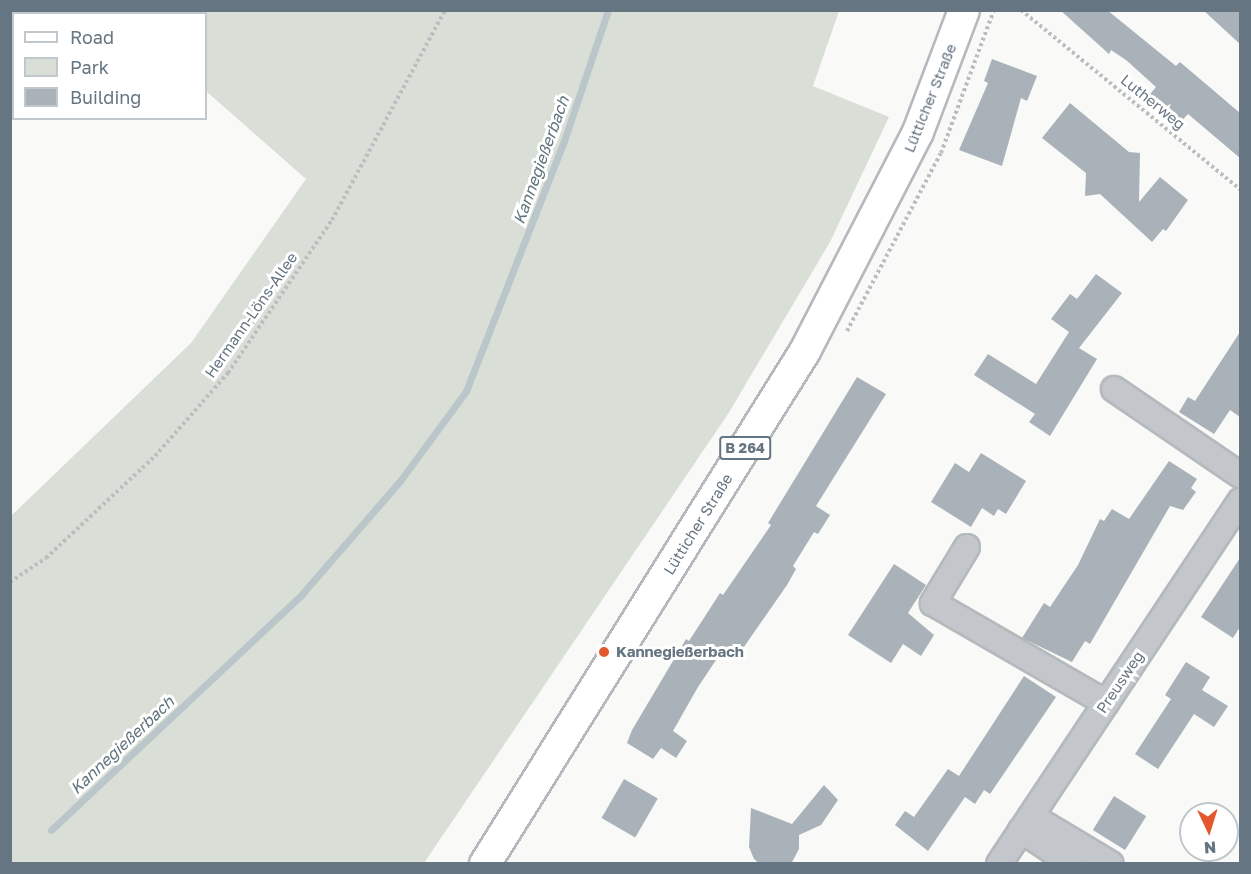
<!DOCTYPE html>
<html>
<head>
<meta charset="utf-8">
<style>
  body { margin:0 }
  #map { position:relative; width:1251px; height:874px; overflow:hidden; background:#f9f9f7; font-family:"Golos Text",sans-serif }
  div>[style] { position:absolute }
  .green>* { inset:0; background:#d9ded6 }
  .stream>* { height:7px; margin:-3.5px; padding:0 3.5px; transform-origin:3.5px; border-radius:3.5px; background:#bac6ca }
  .building>* { inset:0; background:#a9b2b8; transform-origin:0 0 }
  .path>* { height:4px; margin-top:-2px; transform-origin:0; background:repeating-linear-gradient(90deg,#bbbec1 0 3px,transparent 0 6px) }
  .roads { filter:drop-shadow(2px 0 #b4b9bd) drop-shadow(-2px 0 #b4b9bd) drop-shadow(0 2px #b4b9bd) drop-shadow(0 -2px #b4b9bd) }
  .minor>* { height:24px; margin:-12px; padding:0 12px; transform-origin:12px; border-radius:12px; background:#c3c7cb }
  .major>* { height:30px; margin:-15px; padding:0 15px; transform-origin:15px; border-radius:15px; background:#fff }
  .dots>* { width:16px; height:16px; translate:-50% -50%; box-sizing:border-box; border:3px solid #fff; border-radius:50% }
  span { translate:-50% -50%; white-space:nowrap; text-align:center; line-height:1.15; -webkit-text-stroke:6px #fff; paint-order:stroke }
  .shield-label span { padding:2px 4px; background:#fff; border:2px solid; border-radius:4px; -webkit-text-stroke-width:0 }
  .shield-label { font-size:14px; color:#657582; font-weight:700 }
  .street-label { font-size:15px; color:#657582 }
  .poi-label { font-size:15px; color:#657582; font-weight:700 }
  .left { translate:0 -50%; text-align:left }
  .water-label { font-size:16px; color:#5f747c; font-style:italic }
  .frame { position:absolute; inset:0; border:12px solid #657582; pointer-events:none }
  .legend { position:absolute; left:12px; top:12px; width:195px; height:108px; box-sizing:border-box; background:#fff; border:2px solid #c1c8cd; margin:0; padding:8px 10px; list-style:none; font-size:18px; color:#657582 }
  .legend li { display:flex; align-items:center; gap:12px; height:30px }
  .legend b { width:30px; border:2px solid #c1c8cd }
  .north { position:absolute; left:1179px; top:802px; width:60px; height:60px; box-sizing:border-box; background:#fff; border:2px solid #c1c8cd; border-radius:50%; rotate:176deg; font-size:16px; font-weight:700; line-height:24px; text-align:center; color:#657582 }
  .north::after { content:''; display:block; margin:auto; width:21px; height:27px; background:#e3592d; clip-path:polygon(50% 0,100% 100%,50% 72%,0 100%) }
</style>
</head>
<body>
<div id="map">
  <div class="green">
    <i style="clip-path:polygon(112px 11px,839px 11px,813px 86px,889px 117px,830px 242px,728px 414px,424px 863px,11px 863px,11px 516px,191px 343px,306px 179px,206px 91px,206px 14px)"></i>
  </div>
  <div class="stream">
    <i style="left:51px;top:830px;width:345px;rotate:-43.2deg"></i>
    <i style="left:302px;top:594px;width:150px;rotate:-49.1deg"></i>
    <i style="left:400px;top:481px;width:112px;rotate:-53.7deg"></i>
    <i style="left:466px;top:391px;width:269px;rotate:-68.6deg"></i>
    <i style="left:564px;top:141px;width:138px;rotate:-71.4deg"></i>
  </div>
  <div class="building">
    <i style="clip-path:polygon(1060px 10px,1107px 10px,1176px 66px,1180px 62px,1240px 113px,1240px 158px,1188px 114px,1178px 125px,1146px 99px,1156px 87px,1126px 60px,1111px 50px,1109px 54px)"></i>
    <i style="clip-path:polygon(1203px 10px,1240px 10px,1240px 44px)"></i>
    <i style="clip-path:polygon(992px 59px,1037px 76px,1027px 101px,1021px 98px,1002px 166px,959px 150px,988px 83px,984px 81px)"></i>
    <i style="clip-path:polygon(1070px 103px,1129px 152px,1140px 153px,1139px 202px,1160px 177px,1188px 200px,1166px 231px,1163px 229px,1152px 242px,1100px 194px,1085px 196px,1086px 173px,1042px 138px)"></i>
    <i style="clip-path:polygon(1096px 274px,1122px 293px,1079px 348px,1097px 359px,1050px 436px,1029px 422px,1035px 414px,974px 375px,988px 354px,1036px 384px,1069px 332px,1051px 319px,1070px 294px,1077px 299px)"></i>
    <i style="clip-path:polygon(1240px 332px,1240px 417px,1230px 410px,1214px 434px,1179px 412px,1188px 397px,1195px 401px)"></i>
    <i style="clip-path:polygon(857px 377px,886px 394px,816px 506px,830px 515px,818px 534px,814px 532px,793px 566px,796px 569px,787px 585px,737px 657px,724px 648px,698px 687px,673px 731px,687px 741px,676px 758px,661px 748px,653px 759px,627px 743px,632px 730px,686px 639px,689px 641px,720px 593px,723px 595px,771px 525px,768px 523px)"></i>
    <i style="clip-path:polygon(981px 453px,1026px 481px,1006px 514px,998px 509px,994px 516px,982px 508px,971px 527px,931px 502px,955px 463px,969px 472px)"></i>
    <i style="clip-path:polygon(1169px 461px,1197px 479px,1191px 488px,1196px 492px,1183px 510px,1170px 506px,1090px 644px,1085px 641px,1072px 662px,1022px 638px,1044px 603px,1050px 607px,1078px 565px,1100px 519px,1104px 521px,1112px 509px,1129px 519px)"></i>
    <i style="clip-path:polygon(1240px 558px,1240px 627px,1233px 638px,1201px 617px)"></i>
    <i style="clip-path:polygon(894px 564px,926px 585px,908px 613px,934px 635px,921px 656px,903px 644px,891px 663px,848px 635px)"></i>
    <i style="clip-path:polygon(1186px 662px,1210px 677px,1202px 690px,1228px 706px,1214px 727px,1194px 714px,1158px 769px,1135px 754px,1171px 699px,1165px 695px)"></i>
    <i style="clip-path:polygon(1024px 676px,1056px 697px,990px 794px,984px 790px,975px 804px,965px 797px,928px 851px,895px 825px,905px 811px,914px 817px,948px 769px,959px 776px)"></i>
    <i style="left:624px;top:779px;width:39px;height:45px;rotate:30deg"></i>
    <i style="clip-path:polygon(824px 785px,838px 800px,821px 825px,799px 835px,799px 849px,791px 864px,760px 864px,754px 859px,749px 847px,751px 808px,792px 824px)"></i>
    <i style="left:1114px;top:796px;width:38px;height:40px;rotate:32deg"></i>
  </div>
  <div class="path">
    <i style="left:1021px;top:10px;width:283px;rotate:39.3deg"></i>
    <i style="left:847px;top:331px;width:201px;rotate:-62.2deg"></i>
    <i style="left:941px;top:153px;width:153px;rotate:-69.7deg"></i>
    <i style="left:10px;top:582px;width:43px;rotate:-33.7deg"></i>
    <i style="left:46px;top:558px;width:149px;rotate:-43.1deg"></i>
    <i style="left:155px;top:456px;width:111px;rotate:-48.7deg"></i>
    <i style="left:228px;top:373px;width:185px;rotate:-55.8deg"></i>
    <i style="left:332px;top:220px;width:238px;rotate:-61.7deg"></i>
  </div>
  <div class="roads">
    <div class="minor">
      <i style="left:1114px;top:389px;width:153px;rotate:34.3deg"></i>
      <i style="left:967px;top:547px;width:66px;rotate:121.3deg"></i>
      <i style="left:933px;top:603px;width:200px;rotate:30deg"></i>
      <i style="left:1031px;top:816px;width:93px;rotate:31deg"></i>
      <i style="left:1021px;top:830px;width:61px;rotate:33.7deg"></i>
      <i style="left:999px;top:864px;width:436px;rotate:-56.4deg"></i>
    </div>
    <div class="major">
      <i style="left:485px;top:864px;width:605px;rotate:-58.04deg"></i>
      <i style="left:805px;top:351px;width:246px;rotate:-62.7deg"></i>
      <i style="left:918px;top:132px;width:130px;rotate:-69.3deg"></i>
    </div>
  </div>
  <div class="dots">
    <i style="left:604px;top:652px;background:#e3592d"></i>
  </div>
  <div class="shield-label">
    <span style="left:745px;top:448px">B 264</span>
  </div>
  <div class="street-label">
    <span style="left:930px;top:98px;rotate:-68deg">Lütticher Straße</span>
    <span style="left:1153px;top:102px;rotate:39deg">Lutherweg</span>
    <span style="left:251px;top:315px;rotate:-55deg">Hermann-Löns-Allee</span>
    <span style="left:698px;top:524px;rotate:-58deg">Lütticher Straße</span>
    <span style="left:1120px;top:682px;rotate:-56deg">Preusweg</span>
  </div>
  <div class="poi-label">
    <span class="left" style="left:616px;top:652px">Kannegießerbach</span>
  </div>
  <div class="water-label">
    <span style="left:541px;top:160px;rotate:-70deg">Kannegießerbach</span>
    <span style="left:122px;top:745px;rotate:-43deg">Kannegießerbach</span>
  </div>
  <div class="frame"></div>
  <ul class="legend">
  <li><b style="height:8px;background:#fff"></b>Road</li>
  <li><b style="height:16px;background:#d9ded6"></b>Park</li>
  <li><b style="height:16px;background:#a9b2b8"></b>Building</li>
  </ul>
  <div class="north">N</div>
</div>
</body>
</html>
